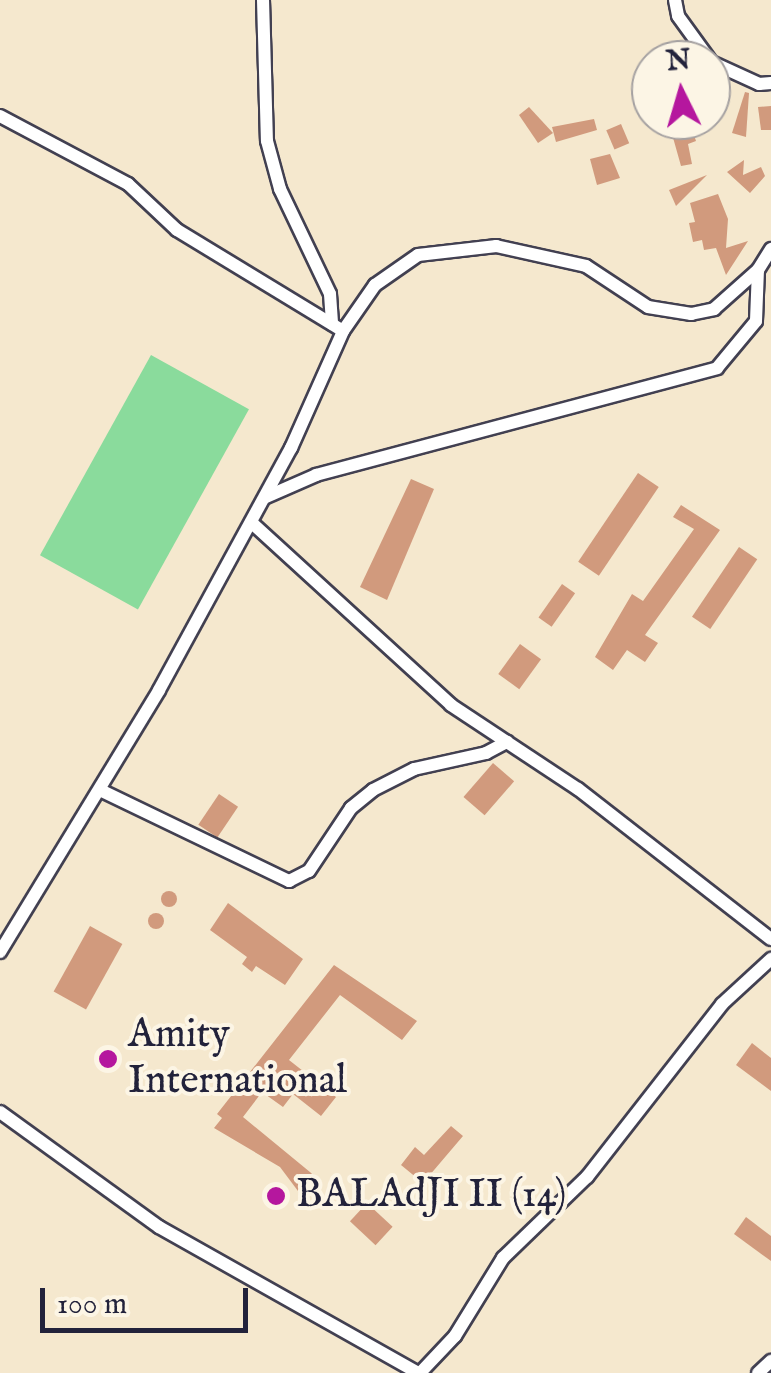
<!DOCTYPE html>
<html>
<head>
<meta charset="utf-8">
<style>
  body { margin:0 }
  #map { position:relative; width:771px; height:1373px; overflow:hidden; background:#f5e8ce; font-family:"IM FELL English",serif }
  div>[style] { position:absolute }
  .green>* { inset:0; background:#8adb9c; transform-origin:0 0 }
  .building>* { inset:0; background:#d19a7d; transform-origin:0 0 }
  .round { border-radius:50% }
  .roads { filter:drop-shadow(2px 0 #424051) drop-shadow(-2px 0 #424051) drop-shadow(0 2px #424051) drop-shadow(0 -2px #424051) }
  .minor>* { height:12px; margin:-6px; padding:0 6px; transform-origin:6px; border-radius:6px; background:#fff }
  .dots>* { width:28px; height:28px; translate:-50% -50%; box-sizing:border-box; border:5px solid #fcf5e5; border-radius:50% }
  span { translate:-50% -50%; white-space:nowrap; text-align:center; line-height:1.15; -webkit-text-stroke:8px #fcf5e5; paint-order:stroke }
  .poi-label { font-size:40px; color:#22223b }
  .left { translate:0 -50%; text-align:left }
  .north { position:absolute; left:631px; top:40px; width:100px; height:100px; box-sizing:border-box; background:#fcf5e5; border:2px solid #a5a1a1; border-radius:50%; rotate:355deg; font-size:28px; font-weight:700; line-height:40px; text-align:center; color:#22223b }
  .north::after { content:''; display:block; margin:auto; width:35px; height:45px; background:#b5179e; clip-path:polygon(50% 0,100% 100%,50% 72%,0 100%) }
  .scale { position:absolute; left:40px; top:1288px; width:208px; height:45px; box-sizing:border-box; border:5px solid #22223b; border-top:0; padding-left:12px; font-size:30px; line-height:35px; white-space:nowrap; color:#22223b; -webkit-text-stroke:8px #fcf5e5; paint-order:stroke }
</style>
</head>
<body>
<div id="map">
  <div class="green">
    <i style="left:151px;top:355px;width:112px;height:229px;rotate:29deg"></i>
  </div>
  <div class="building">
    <i style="clip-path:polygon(745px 92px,749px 93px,746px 137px,732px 133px)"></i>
    <i style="clip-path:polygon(771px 106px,771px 130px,761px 130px,758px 107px)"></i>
    <i style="clip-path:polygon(529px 107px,553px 133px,538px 143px,519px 115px)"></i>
    <i style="clip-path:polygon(594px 119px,597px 130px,556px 142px,552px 127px)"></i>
    <i style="clip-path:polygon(688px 120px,704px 121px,707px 132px,694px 135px,696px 141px,688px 144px,692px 164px,681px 166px,672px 134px)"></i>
    <i style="left:621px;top:124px;width:21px;height:16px;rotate:67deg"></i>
    <i style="clip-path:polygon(610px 154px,620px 178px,597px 185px,590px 159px)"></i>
    <i style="clip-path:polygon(744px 160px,743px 175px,761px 167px,765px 176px,750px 193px,727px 172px)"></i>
    <i style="clip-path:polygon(707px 175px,676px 206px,669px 190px)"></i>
    <i style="clip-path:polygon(718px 194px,728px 219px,726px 248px,748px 241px,726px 275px,716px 248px,704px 250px,702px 240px,693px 242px,689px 223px,695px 222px,690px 203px)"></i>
    <i style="left:638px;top:473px;width:25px;height:107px;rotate:34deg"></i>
    <i style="clip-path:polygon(411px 479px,434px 489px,387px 600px,360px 587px)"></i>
    <i style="clip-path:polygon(681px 505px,720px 530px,645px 635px,658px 643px,645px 662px,627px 650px,613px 670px,595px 657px,632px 594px,643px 601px,694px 529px,673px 517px)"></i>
    <i style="left:739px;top:547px;width:22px;height:84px;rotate:34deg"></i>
    <i style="left:562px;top:584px;width:16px;height:41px;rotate:35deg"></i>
    <i style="left:520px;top:644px;width:26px;height:37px;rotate:36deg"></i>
    <i style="left:493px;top:763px;width:28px;height:45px;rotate:41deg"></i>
    <i style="left:219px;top:794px;width:23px;height:37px;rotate:34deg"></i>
    <i class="round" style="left:161px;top:891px;width:16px;height:16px"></i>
    <i style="clip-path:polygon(228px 903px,303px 959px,285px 985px,256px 966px,252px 972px,242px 964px,247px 957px,210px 930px)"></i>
    <i class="round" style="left:148px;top:913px;width:16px;height:16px"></i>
    <i style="left:90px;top:926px;width:37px;height:75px;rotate:29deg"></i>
    <i style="clip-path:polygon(334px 965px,417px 1021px,402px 1040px,340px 995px,289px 1060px,336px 1097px,321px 1116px,293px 1094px,283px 1107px,262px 1092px,243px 1117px,316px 1177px,298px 1191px,280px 1167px,214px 1128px,222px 1118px,217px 1114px)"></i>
    <i style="clip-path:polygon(752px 1043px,771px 1058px,771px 1091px,736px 1065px)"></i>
    <i style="clip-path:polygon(451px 1126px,463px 1136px,423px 1183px,401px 1165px,415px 1147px,424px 1155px)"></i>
    <i style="left:367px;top:1203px;width:35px;height:25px;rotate:43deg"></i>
    <i style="clip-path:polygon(746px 1217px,771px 1236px,771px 1261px,734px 1234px)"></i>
  </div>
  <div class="roads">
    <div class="minor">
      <i style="left:263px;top:0;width:141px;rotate:88.4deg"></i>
      <i style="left:267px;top:141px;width:50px;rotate:74.8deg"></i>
      <i style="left:280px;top:189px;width:116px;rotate:64.5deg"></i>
      <i style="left:330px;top:294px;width:30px;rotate:86deg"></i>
      <i style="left:675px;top:0;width:16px;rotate:79deg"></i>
      <i style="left:678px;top:16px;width:54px;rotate:54deg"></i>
      <i style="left:711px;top:62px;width:53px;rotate:24.6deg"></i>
      <i style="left:759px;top:84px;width:12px;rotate:-5deg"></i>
      <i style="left:0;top:116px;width:145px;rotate:28deg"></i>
      <i style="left:128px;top:184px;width:67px;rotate:43.2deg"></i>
      <i style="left:177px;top:230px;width:194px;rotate:31.3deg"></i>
      <i style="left:266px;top:497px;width:55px;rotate:-23.7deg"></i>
      <i style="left:316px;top:475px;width:415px;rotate:-14.9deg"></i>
      <i style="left:717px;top:368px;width:61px;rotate:-50.3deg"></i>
      <i style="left:756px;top:321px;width:51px;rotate:-87.8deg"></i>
      <i style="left:252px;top:523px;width:270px;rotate:42.4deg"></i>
      <i style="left:451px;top:705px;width:152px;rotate:33.5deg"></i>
      <i style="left:578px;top:789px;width:244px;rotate:37.9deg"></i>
      <i style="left:100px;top:790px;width:210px;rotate:25.7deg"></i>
      <i style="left:289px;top:881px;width:22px;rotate:-27deg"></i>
      <i style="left:309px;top:871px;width:76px;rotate:-56.3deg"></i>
      <i style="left:351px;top:808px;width:28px;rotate:-39deg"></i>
      <i style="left:373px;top:790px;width:46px;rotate:-27.1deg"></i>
      <i style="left:414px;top:769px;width:74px;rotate:-12.5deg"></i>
      <i style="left:486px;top:753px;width:24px;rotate:-28deg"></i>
      <i style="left:0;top:952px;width:306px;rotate:-58.7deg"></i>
      <i style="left:159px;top:690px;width:276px;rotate:-61.4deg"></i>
      <i style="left:291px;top:448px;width:128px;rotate:-66deg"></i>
      <i style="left:343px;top:331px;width:56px;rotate:-55.2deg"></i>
      <i style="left:375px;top:285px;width:52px;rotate:-34.9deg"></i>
      <i style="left:418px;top:255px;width:79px;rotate:-6.6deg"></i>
      <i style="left:496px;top:246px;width:92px;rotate:12.5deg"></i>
      <i style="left:586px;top:266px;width:74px;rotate:33.5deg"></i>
      <i style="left:648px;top:307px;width:44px;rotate:9.2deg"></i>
      <i style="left:691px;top:314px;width:24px;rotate:-12deg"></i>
      <i style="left:714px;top:309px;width:59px;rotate:-41.6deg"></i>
      <i style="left:758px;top:270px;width:25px;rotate:-58deg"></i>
      <i style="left:0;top:1112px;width:196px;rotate:35.9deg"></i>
      <i style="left:159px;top:1227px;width:297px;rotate:29.4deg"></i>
      <i style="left:420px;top:1373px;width:51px;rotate:-46.6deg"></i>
      <i style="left:455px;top:1336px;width:92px;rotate:-58.4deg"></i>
      <i style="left:503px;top:1258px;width:117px;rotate:-44deg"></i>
      <i style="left:587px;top:1177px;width:219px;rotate:-52deg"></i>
      <i style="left:722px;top:1004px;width:67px;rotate:-42.6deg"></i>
      <i style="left:758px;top:1373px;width:18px;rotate:-43deg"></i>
    </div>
  </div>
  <div class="dots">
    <i style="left:108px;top:1059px;background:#b5179e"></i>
    <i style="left:276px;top:1196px;background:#b5179e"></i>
  </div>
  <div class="poi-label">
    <span class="left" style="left:128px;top:1059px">Amity<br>International</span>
    <span class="left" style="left:296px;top:1196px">BALAdJI II (14)</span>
  </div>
  <div class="north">N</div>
  <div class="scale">100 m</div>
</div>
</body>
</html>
